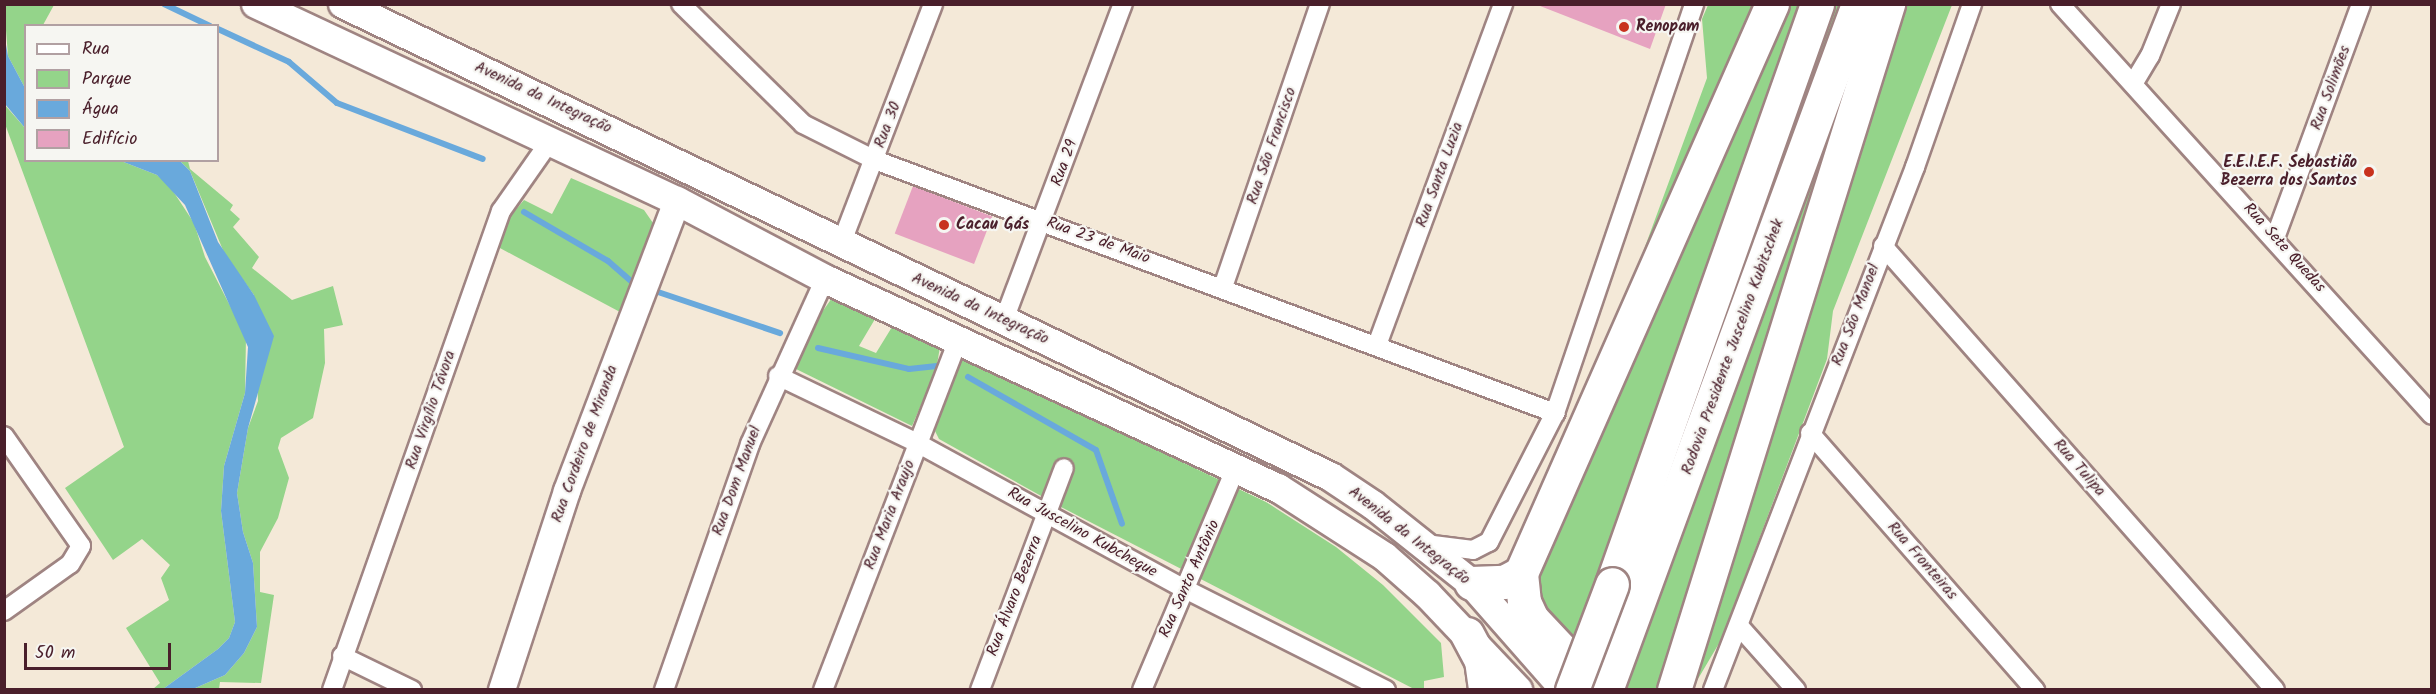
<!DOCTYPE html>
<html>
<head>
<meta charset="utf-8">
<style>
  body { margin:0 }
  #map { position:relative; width:2436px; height:694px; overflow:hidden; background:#f4e9d8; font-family:Kalam,sans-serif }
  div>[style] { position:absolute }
  .green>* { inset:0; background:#94d48a }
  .water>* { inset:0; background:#69a9dc }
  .stream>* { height:6px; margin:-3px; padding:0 3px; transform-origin:3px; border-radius:3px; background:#69a9dc }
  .building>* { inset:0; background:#e6a2c0; transform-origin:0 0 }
  .roads { filter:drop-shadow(2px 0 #9f8482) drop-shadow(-2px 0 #9f8482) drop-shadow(0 2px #9f8482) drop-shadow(0 -2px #9f8482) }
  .street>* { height:18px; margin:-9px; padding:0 9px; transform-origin:9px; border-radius:9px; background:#fff }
  .secondary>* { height:26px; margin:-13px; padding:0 13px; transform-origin:13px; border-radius:13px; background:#fff }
  .primary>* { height:28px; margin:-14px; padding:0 14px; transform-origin:14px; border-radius:14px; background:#fff }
  .highway>* { height:33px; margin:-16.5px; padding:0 16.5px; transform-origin:16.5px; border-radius:16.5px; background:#fff }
  .bridges { filter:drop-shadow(2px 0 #9f8482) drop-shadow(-2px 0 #9f8482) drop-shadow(0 2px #9f8482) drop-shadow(0 -2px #9f8482) }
  .highway-bridge>* { height:33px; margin:-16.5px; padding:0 16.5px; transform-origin:16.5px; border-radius:16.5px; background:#fff }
  .dots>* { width:16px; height:16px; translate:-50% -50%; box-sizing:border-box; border:3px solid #f6f6f2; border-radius:50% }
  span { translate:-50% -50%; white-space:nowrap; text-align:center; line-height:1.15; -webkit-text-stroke:4.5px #f6f6f2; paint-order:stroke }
  .poi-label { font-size:16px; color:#4a1f2b; font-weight:700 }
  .left { translate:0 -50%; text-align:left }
  .right { translate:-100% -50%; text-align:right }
  .street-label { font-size:16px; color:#4a1f2b }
  .frame { position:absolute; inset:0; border:6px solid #4a1f2b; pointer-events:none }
  .legend { position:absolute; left:24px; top:24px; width:195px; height:138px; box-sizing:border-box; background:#f6f6f2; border:2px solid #b1a0a2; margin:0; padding:8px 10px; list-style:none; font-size:18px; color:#4a1f2b }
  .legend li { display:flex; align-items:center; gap:12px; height:30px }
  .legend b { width:30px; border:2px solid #b1a0a2 }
  .scale { position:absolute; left:24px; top:643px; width:147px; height:27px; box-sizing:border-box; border:3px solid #4a1f2b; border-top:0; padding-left:8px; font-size:18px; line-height:21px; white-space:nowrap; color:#4a1f2b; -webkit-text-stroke:4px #f6f6f2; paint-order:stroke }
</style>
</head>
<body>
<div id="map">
  <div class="green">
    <i style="clip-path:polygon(4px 5px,54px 5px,43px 25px,26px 26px,25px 88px,8px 56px)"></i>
    <i style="clip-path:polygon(1708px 5px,1952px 5px,1833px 311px,1827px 359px,1721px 640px,1692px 689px,1602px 689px,1533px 600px,1546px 516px,1707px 78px,1702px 19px)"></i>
    <i style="clip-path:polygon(4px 104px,25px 128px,26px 160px,121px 161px,157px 175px,169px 185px,194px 223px,205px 257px,246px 337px,245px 393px,224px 466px,221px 511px,235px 622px,229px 638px,218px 649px,163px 689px,153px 689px,160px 683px,126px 628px,169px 600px,161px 578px,170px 565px,142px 539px,113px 560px,65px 488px,124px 447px,5px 124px)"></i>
    <i style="clip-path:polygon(180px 161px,188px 161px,190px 169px,233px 205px,230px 210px,240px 219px,233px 227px,259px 257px,252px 268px,292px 300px,333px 286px,343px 325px,324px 329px,325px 363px,313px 418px,281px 438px,278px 448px,289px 478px,278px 518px,260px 552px,260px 592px,274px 595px,261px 683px,220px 682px,219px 689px,193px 689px,225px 675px,244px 653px,257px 627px,253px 563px,243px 532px,237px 493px,248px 428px,258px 401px,254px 295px,225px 255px,190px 171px)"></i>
    <i style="clip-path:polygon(571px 178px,644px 210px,653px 223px,620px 312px,498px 247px,507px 220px,524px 200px,552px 214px)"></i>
    <i style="clip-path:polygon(832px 298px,875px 319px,859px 346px,876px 353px,892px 327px,940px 347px,936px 370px,912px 426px,796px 369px,820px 315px)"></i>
    <i style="clip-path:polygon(962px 361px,969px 361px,1266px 502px,1336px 547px,1383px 585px,1441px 643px,1444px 677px,1424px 681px,1424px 689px,1414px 689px,1061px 507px,939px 439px,935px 431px,956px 365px)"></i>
  </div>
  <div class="water">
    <i style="clip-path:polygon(5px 39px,8px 56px,25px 88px,25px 128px,5px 104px)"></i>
    <i style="clip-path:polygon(121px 161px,180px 161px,190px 171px,218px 242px,254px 295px,274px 336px,248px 428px,237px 493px,243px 532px,253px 563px,257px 627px,244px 653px,225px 675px,193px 689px,163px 689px,218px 649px,229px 638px,235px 622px,221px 511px,224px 466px,245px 393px,248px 347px,185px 205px,157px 175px)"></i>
  </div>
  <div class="stream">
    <i style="left:164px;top:4px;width:51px;rotate:25.6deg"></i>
    <i style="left:218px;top:29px;width:78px;rotate:24.9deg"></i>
    <i style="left:289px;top:62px;width:63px;rotate:40.5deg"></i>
    <i style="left:337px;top:103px;width:156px;rotate:21deg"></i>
    <i style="left:524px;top:212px;width:97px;rotate:30.3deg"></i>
    <i style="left:608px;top:261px;width:33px;rotate:41deg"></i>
    <i style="left:655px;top:291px;width:132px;rotate:18.6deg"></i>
    <i style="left:818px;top:348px;width:93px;rotate:13deg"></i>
    <i style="left:909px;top:369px;width:28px;rotate:-6deg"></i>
    <i style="left:968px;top:377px;width:147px;rotate:29.7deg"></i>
    <i style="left:1096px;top:450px;width:78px;rotate:70.6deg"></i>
  </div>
  <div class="building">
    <i style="clip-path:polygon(1535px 4px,1666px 4px,1650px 49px)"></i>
    <i style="left:913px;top:186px;width:85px;height:51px;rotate:21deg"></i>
  </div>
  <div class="roads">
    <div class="street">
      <i style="left:681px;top:4px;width:171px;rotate:44.5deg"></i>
      <i style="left:803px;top:124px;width:80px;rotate:26.6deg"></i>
      <i style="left:875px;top:160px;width:726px;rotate:20.41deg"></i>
      <i style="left:2060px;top:4px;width:554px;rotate:47.85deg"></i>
      <i style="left:2133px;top:84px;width:33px;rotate:-59deg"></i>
      <i style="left:2150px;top:56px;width:56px;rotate:-68deg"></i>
      <i style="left:2275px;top:238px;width:249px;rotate:-69.8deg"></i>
      <i style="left:841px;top:244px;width:257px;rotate:-69deg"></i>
      <i style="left:1883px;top:246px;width:592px;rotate:48.56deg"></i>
      <i style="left:1223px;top:287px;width:299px;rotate:-71.1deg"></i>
      <i style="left:1004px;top:320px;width:338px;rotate:-69.4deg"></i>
      <i style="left:1377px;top:345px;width:364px;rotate:-69.7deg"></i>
      <i style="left:778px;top:376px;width:154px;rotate:25.7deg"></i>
      <i style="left:917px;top:443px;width:305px;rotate:28.6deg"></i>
      <i style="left:1185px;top:589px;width:225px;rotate:26.7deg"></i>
      <i style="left:1810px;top:433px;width:342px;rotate:48.8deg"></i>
      <i style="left:4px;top:436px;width:134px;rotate:55deg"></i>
      <i style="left:81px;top:546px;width:21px;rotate:121deg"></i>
      <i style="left:70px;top:564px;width:81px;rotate:144.5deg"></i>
      <i style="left:1425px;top:544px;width:48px;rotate:7.1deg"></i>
      <i style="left:1473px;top:550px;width:18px;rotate:-27deg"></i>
      <i style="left:1489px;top:542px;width:145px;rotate:-62.9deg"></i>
      <i style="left:1555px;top:413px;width:432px;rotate:-71.2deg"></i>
      <i style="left:1739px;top:626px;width:86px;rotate:48.3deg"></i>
      <i style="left:342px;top:656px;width:78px;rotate:25.9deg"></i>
      <i style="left:332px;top:690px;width:508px;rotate:-70.57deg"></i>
      <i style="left:501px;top:211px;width:85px;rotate:-55deg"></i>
      <i style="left:664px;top:690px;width:261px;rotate:-70.7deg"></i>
      <i style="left:750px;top:444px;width:181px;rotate:-65.6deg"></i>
      <i style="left:823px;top:690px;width:374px;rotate:-68.9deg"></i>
      <i style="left:980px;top:690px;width:237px;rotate:-69.3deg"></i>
      <i style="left:1142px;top:690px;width:241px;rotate:-67.1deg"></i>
      <i style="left:1713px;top:690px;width:561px;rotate:-68.88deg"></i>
      <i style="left:1915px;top:167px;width:173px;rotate:-70.7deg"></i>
    </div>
    <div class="secondary">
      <i style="left:502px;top:690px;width:209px;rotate:-71.9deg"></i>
      <i style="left:567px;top:491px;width:310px;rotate:-69.2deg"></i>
    </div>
    <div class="primary">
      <i style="left:256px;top:4px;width:465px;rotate:25.1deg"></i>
      <i style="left:677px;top:201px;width:167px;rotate:27.8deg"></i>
      <i style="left:825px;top:279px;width:499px;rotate:24.8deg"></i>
      <i style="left:1278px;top:488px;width:127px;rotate:32.8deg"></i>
      <i style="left:1385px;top:557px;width:57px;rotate:41.5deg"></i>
      <i style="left:1428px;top:595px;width:131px;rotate:46.5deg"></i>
      <i style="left:343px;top:4px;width:1095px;rotate:25.58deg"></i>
      <i style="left:1331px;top:477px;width:50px;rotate:33.7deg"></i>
      <i style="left:1373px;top:505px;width:125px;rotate:38.5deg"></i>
      <i style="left:1471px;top:583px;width:142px;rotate:48.7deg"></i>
    </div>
    <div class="highway">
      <i style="left:1471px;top:583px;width:33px;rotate:-2deg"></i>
      <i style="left:1504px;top:582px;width:19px;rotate:-28deg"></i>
      <i style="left:1612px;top:584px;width:615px;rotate:-70.53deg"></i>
      <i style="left:1467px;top:634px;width:30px;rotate:62deg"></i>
      <i style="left:1481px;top:660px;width:30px;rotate:82deg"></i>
      <i style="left:1599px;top:690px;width:98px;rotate:-133.3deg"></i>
      <i style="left:1532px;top:619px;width:19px;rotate:-115deg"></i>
      <i style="left:1524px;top:602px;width:29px;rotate:-96deg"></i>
      <i style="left:1521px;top:573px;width:622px;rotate:-66.2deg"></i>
      <i style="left:1606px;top:690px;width:731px;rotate:-69.83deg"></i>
      <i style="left:1674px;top:690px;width:719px;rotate:-72.67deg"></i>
    </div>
  </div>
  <div class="bridges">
    <div class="highway-bridge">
      <i style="left:1572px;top:690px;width:113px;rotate:-69.3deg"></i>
    </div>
  </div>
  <div class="dots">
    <i style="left:1624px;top:27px;background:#c8321e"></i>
    <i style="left:2369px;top:172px;background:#c8321e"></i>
    <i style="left:944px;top:225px;background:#c8321e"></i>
  </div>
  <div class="poi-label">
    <span class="left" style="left:1636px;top:27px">Renopam</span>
    <span class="right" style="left:2357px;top:172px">E.E.I.E.F. Sebastião<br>Bezerra dos Santos</span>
    <span class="left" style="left:956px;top:225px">Cacau Gás</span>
  </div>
  <div class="street-label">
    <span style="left:2331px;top:88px;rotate:-70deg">Rua Solimões</span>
    <span style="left:543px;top:98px;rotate:25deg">Avenida da Integração</span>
    <span style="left:888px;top:125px;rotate:-69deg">Rua 30</span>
    <span style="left:1272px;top:146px;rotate:-71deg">Rua São Francisco</span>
    <span style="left:1065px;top:163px;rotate:-70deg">Rua 29</span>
    <span style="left:1440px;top:175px;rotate:-70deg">Rua Santa Luzia</span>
    <span style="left:1098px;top:241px;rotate:20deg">Rua 23 de Maio</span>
    <span style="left:2284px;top:248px;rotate:48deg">Rua Sete Quedas</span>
    <span style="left:980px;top:309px;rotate:25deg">Avenida da Integração</span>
    <span style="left:1856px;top:315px;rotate:-69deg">Rua São Manoel</span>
    <span style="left:1733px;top:347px;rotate:-70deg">Rodovia Presidente Juscelino Kubitschek</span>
    <span style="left:431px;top:410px;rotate:-71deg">Rua Virgílio Távora</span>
    <span style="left:585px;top:444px;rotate:-70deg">Rua Cordeiro de Miranda</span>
    <span style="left:2079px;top:468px;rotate:49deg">Rua Tulipa</span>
    <span style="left:737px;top:481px;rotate:-70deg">Rua Dom Manuel</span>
    <span style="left:890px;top:515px;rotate:-69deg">Rua Maria Araujo</span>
    <span style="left:1082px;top:533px;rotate:29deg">Rua Juscelino Kubcheque</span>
    <span style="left:1409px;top:536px;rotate:38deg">Avenida da Integração</span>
    <span style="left:1922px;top:561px;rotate:49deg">Rua Fronteiras</span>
    <span style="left:1190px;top:579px;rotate:-66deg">Rua Santo Antônio</span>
    <span style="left:1015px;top:596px;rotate:-69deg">Rua Álvaro Bezerra</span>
  </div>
  <div class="frame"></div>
  <ul class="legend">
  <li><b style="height:8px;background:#fff"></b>Rua</li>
  <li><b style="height:16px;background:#94d48a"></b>Parque</li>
  <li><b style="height:16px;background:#69a9dc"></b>Água</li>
  <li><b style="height:16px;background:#e6a2c0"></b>Edifício</li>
  </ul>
  <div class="scale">50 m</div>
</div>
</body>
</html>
